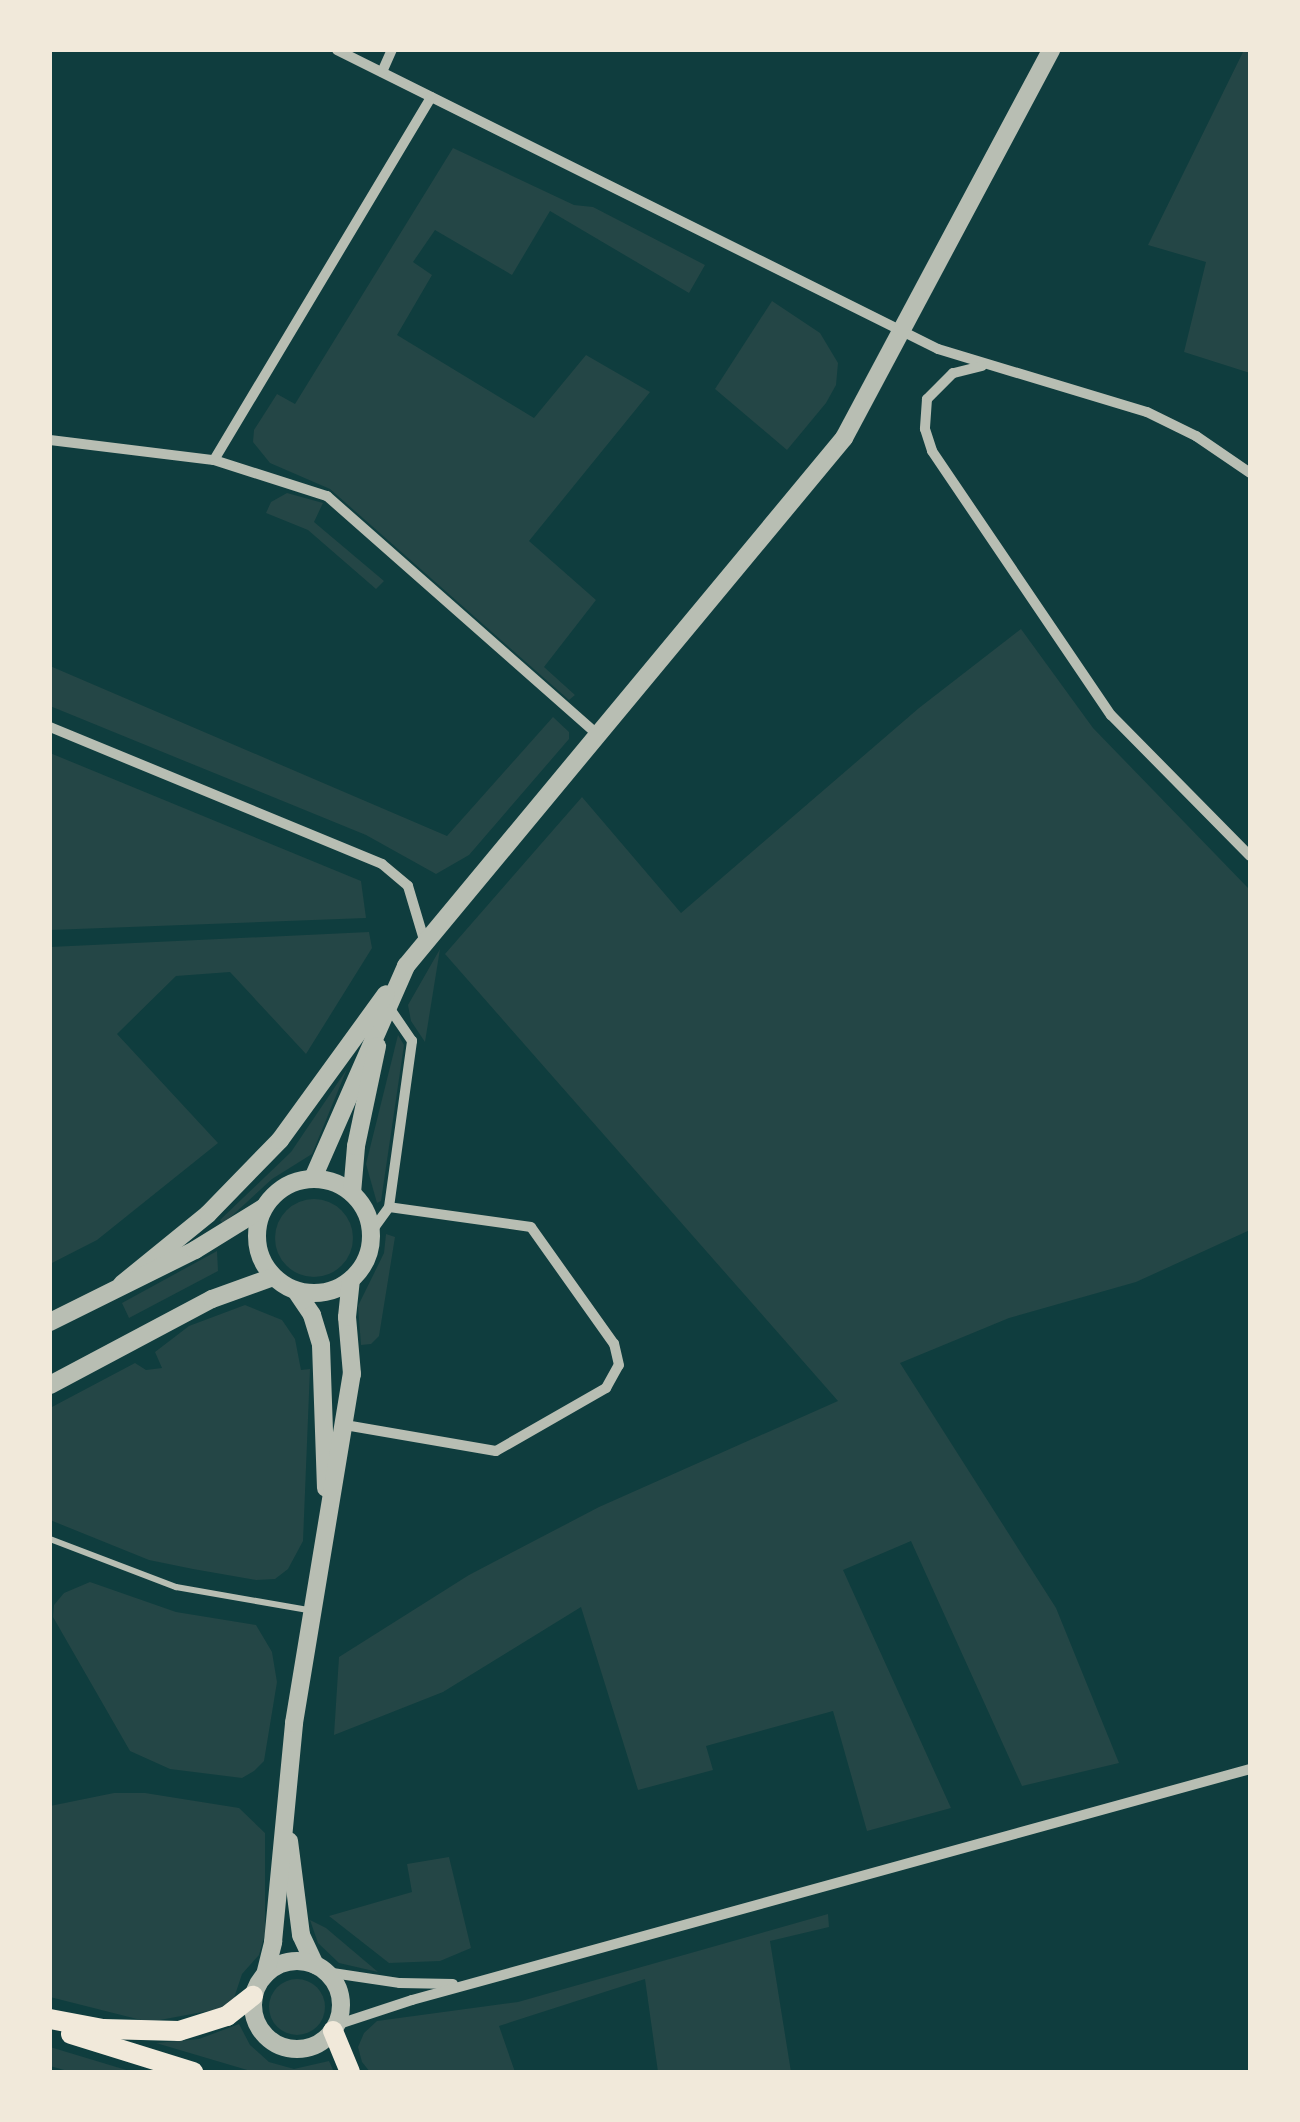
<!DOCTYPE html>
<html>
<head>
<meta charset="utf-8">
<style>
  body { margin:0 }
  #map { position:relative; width:1300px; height:2122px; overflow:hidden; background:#0f3d3e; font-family:"Noto Sans",sans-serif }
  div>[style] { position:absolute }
  .green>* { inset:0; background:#244646 }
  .round { border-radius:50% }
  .service>* { height:6px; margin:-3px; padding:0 3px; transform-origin:3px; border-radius:3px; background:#b8beb3 }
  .minor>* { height:10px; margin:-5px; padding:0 5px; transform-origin:5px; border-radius:5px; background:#b8beb3 }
  .tertiary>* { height:18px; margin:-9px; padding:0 9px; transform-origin:9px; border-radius:9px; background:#b8beb3 }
  .tertiary>.ring { margin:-9px; padding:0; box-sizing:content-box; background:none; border:18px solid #b8beb3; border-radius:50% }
  .primary>* { height:20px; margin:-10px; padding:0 10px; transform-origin:10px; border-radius:10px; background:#f1e9da }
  span { translate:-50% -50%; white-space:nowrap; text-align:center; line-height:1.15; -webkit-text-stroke:10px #f1e9da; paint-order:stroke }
  .frame { position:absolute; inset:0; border:52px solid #f1e9da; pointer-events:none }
</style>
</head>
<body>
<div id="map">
  <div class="green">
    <i style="clip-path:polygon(1244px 50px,1250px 50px,1250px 373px,1184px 352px,1206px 262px,1148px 245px)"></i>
    <i style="clip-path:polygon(453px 148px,574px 205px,593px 207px,705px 265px,689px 293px,550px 211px,512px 275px,435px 230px,413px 262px,432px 275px,397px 335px,534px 418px,586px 355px,650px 392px,529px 541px,596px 600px,544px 667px,575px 695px,569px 700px,330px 489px,270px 463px,253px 442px,254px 430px,277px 394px,295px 404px)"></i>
    <i style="clip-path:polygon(772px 301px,820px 333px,838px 363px,836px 385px,826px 403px,787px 450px,715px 389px)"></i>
    <i style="clip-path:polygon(287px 493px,323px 503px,314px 522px,384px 581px,376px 589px,308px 530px,266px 513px,271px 502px)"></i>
    <i style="clip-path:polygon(1021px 629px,1093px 728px,1250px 890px,1250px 1230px,1136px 1282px,1009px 1318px,900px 1363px,1056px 1608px,1119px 1763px,1022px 1786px,911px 1541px,843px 1570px,951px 1808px,867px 1831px,833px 1711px,706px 1746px,713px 1770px,638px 1790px,581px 1607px,443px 1692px,334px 1735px,339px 1657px,469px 1575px,599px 1507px,838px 1401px,445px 954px,582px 797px,681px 913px,919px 708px)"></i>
    <i style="clip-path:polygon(50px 666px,447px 836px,553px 717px,569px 732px,569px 739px,469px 855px,436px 874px,366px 835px,50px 706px)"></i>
    <i style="clip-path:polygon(50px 753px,361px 881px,366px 918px,50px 930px)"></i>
    <i style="clip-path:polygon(369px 932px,372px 948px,306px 1054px,230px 972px,176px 976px,117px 1034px,218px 1143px,97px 1240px,50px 1264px,50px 947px)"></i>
    <i style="clip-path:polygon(440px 949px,425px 1042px,411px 1021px,408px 1005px)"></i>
    <i style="clip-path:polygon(398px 1035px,404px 1045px,381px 1201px,377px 1203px,366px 1164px)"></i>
    <i style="clip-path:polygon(347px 1069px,312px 1154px,272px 1179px,223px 1224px,220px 1220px,291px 1152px)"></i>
    <i class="round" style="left:275px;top:1199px;width:78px;height:78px"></i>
    <i style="clip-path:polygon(386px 1234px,395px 1237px,379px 1336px,371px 1344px,361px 1345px,358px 1306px,384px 1253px)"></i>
    <i style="clip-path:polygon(217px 1251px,218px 1271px,129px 1318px,122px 1303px)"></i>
    <i style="clip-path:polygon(245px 1305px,282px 1320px,295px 1339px,301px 1370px,310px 1369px,303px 1541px,288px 1569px,275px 1579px,256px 1580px,193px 1569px,149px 1560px,50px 1520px,50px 1408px,135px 1363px,146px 1370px,162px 1368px,155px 1352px,189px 1326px)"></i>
    <i style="clip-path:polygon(90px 1582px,176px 1612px,256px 1625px,272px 1652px,277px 1682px,264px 1761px,254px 1771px,242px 1778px,170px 1769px,130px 1751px,53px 1617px,54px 1605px,64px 1593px)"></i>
    <i style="clip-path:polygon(114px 1793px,145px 1793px,239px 1808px,265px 1833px,265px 1934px,259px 1955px,242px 1974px,234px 1998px,219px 2009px,149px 2022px,50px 1997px,50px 1806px)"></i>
    <i style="clip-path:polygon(449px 1857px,471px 1948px,440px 1961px,389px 1963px,329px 1916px,412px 1892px,407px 1864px)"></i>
    <i style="clip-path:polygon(828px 1914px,829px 1927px,770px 1941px,791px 2072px,658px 2072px,645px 1979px,499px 2026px,515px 2072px,370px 2072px,362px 2062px,358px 2047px,364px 2033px,377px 2021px,518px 2002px)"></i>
    <i style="clip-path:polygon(310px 1920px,326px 1928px,378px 1972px,339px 1963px,318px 1943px)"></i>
    <i class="round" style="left:269px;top:1979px;width:56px;height:56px"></i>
    <i style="clip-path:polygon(239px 2024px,250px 2045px,269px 2062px,294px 2069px,329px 2061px,334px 2072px,254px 2072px,156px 2043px,199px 2039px)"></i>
    <i style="clip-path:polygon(50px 2047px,133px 2072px,71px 2072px,50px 2066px)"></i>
  </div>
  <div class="service">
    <i style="left:50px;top:1539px;width:135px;rotate:20.9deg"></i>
    <i style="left:176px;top:1587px;width:134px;rotate:9.9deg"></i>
  </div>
  <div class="minor">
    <i style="left:337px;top:50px;width:671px;rotate:26.45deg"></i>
    <i style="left:938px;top:349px;width:218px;rotate:16.8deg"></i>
    <i style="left:1147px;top:412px;width:55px;rotate:26.1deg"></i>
    <i style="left:1196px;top:436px;width:65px;rotate:34.4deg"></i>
    <i style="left:382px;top:72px;width:24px;rotate:-66deg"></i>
    <i style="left:982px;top:366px;width:30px;rotate:166deg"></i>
    <i style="left:953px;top:373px;width:37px;rotate:135deg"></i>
    <i style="left:927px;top:399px;width:30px;rotate:94deg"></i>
    <i style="left:925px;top:429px;width:23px;rotate:72deg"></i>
    <i style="left:932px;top:451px;width:319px;rotate:55.9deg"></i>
    <i style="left:1111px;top:715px;width:198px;rotate:45.4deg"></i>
    <i style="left:50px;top:440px;width:165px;rotate:7deg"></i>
    <i style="left:214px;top:460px;width:119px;rotate:17.7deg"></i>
    <i style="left:327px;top:496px;width:361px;rotate:41.4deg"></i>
    <i style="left:214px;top:460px;width:423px;rotate:-59.1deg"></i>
    <i style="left:50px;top:727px;width:359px;rotate:22.4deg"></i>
    <i style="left:382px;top:864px;width:34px;rotate:40deg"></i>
    <i style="left:408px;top:886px;width:59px;rotate:73.4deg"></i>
    <i style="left:371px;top:1232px;width:31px;rotate:-54deg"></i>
    <i style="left:389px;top:1207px;width:168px;rotate:-82.1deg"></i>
    <i style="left:412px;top:1041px;width:42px;rotate:-124.4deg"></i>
    <i style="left:345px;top:1425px;width:153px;rotate:9.8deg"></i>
    <i style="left:496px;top:1451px;width:127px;rotate:-29.8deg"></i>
    <i style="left:606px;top:1388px;width:26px;rotate:-61deg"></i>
    <i style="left:619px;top:1365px;width:22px;rotate:-103deg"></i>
    <i style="left:614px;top:1344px;width:143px;rotate:-125.4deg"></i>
    <i style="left:531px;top:1227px;width:143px;rotate:-172deg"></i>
    <i style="left:326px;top:1972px;width:75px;rotate:8.5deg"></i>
    <i style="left:400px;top:1983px;width:53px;rotate:1.1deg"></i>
    <i style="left:336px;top:2025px;width:80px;rotate:-18.2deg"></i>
    <i style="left:412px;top:2000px;width:869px;rotate:-15.41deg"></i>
  </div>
  <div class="tertiary">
    <i style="left:313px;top:1178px;width:232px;rotate:-66.3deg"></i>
    <i style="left:406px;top:966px;width:686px;rotate:-50.32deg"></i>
    <i style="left:844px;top:438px;width:440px;rotate:-61.9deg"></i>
    <i class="ring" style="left:257px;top:1179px;width:96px;height:96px"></i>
    <i style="left:352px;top:1193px;width:47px;rotate:-85.1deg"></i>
    <i style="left:356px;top:1146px;width:102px;rotate:-78.1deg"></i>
    <i style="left:122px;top:1284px;width:111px;rotate:-39.1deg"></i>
    <i style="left:208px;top:1214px;width:103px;rotate:-45.8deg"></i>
    <i style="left:280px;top:1140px;width:180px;rotate:-54deg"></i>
    <i style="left:296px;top:1291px;width:29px;rotate:56deg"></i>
    <i style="left:312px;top:1315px;width:31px;rotate:73deg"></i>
    <i style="left:321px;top:1345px;width:143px;rotate:88deg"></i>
    <i style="left:50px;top:1322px;width:162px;rotate:-26.4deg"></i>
    <i style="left:195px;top:1250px;width:80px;rotate:-31.7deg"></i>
    <i style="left:50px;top:1385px;width:183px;rotate:-28deg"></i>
    <i style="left:212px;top:1299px;width:65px;rotate:-19.8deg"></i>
    <i style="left:289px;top:1841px;width:95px;rotate:82.7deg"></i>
    <i style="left:301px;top:1935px;width:33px;rotate:65deg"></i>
    <i class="ring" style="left:253px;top:1961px;width:70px;height:70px"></i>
    <i style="left:265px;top:1975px;width:34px;rotate:-76deg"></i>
    <i style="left:273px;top:1942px;width:220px;rotate:-84.5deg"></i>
    <i style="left:294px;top:1723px;width:354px;rotate:-80.6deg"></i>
    <i style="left:352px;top:1374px;width:57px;rotate:-95deg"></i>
    <i style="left:347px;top:1317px;width:37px;rotate:-84deg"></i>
  </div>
  <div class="primary">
    <i style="left:50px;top:2019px;width:54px;rotate:10.7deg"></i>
    <i style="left:103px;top:2029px;width:76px;rotate:1.5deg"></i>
    <i style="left:179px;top:2031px;width:50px;rotate:-17.4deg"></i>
    <i style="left:227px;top:2016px;width:33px;rotate:-38deg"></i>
    <i style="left:333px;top:2031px;width:44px;rotate:67.5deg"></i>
    <i style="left:71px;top:2034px;width:128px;rotate:17.3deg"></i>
  </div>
  <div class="frame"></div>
</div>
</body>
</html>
